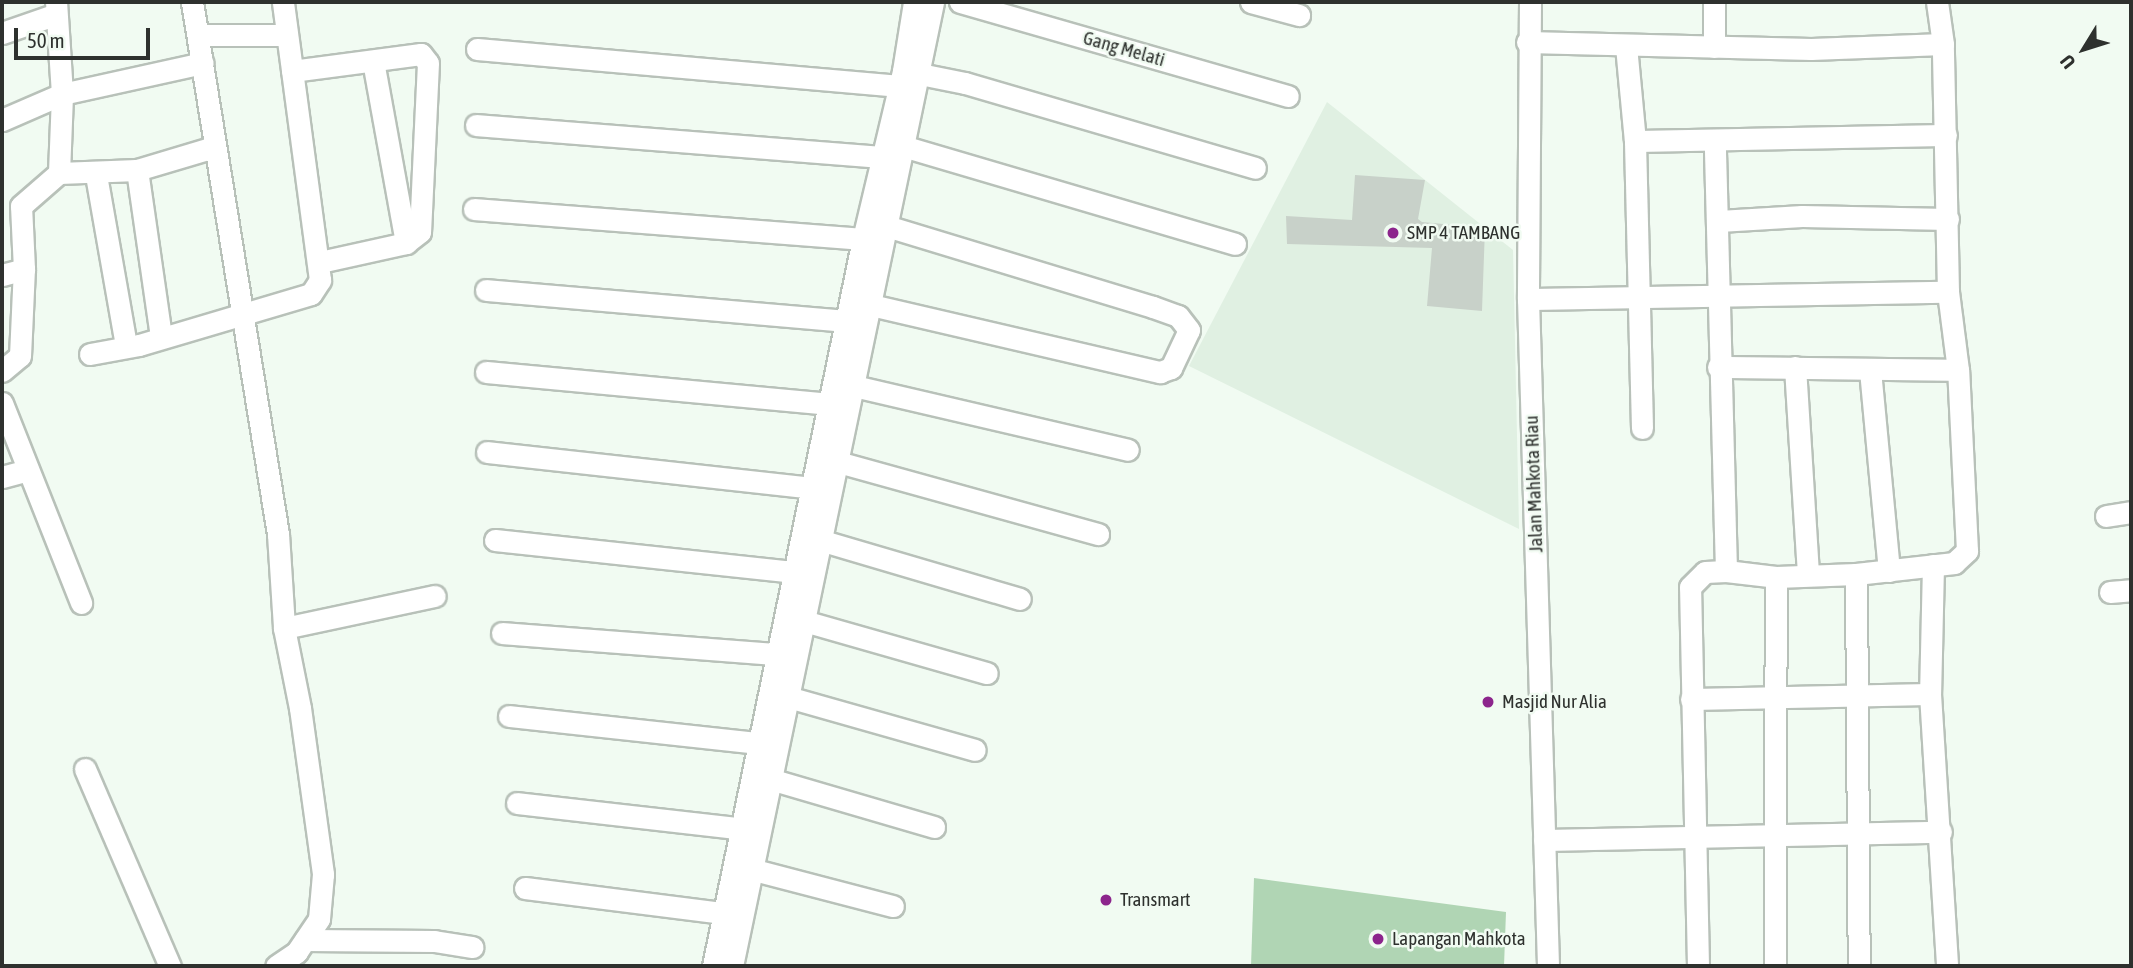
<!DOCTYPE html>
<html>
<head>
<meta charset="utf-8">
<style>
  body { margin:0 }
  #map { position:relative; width:2133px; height:968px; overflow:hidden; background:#f1fbf2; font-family:"Asap Condensed",sans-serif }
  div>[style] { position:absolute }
  .built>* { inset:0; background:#e0f0e2 }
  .green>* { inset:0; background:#b0d5b4 }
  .building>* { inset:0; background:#c8d1c9 }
  .roads { filter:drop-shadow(2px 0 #b8c1b9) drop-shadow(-2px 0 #b8c1b9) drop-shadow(0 2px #b8c1b9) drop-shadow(0 -2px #b8c1b9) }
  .minor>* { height:21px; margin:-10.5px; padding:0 10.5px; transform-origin:10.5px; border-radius:10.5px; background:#fff }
  .dots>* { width:19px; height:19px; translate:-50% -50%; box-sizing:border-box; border:4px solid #f1fbf2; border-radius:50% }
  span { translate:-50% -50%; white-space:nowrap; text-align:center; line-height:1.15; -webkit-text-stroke:5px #f1fbf2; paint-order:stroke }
  .street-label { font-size:19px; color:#2e312e }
  .poi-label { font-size:19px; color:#2e312e }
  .left { translate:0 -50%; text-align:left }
  .frame { position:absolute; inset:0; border:4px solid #2e312e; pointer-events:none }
  .north { position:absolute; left:2049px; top:14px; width:70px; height:70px; -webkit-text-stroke:5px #f1fbf2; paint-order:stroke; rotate:232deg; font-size:19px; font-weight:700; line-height:28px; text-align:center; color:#2e312e }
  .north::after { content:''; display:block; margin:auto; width:24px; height:32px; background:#2e312e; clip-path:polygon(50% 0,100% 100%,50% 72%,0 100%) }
  .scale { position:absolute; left:14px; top:28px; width:136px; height:32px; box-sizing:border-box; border:4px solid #2e312e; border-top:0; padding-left:9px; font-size:21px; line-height:24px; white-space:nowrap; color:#2e312e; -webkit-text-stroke:5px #f1fbf2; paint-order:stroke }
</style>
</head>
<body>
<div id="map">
  <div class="built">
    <i style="clip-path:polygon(1327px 102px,1513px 250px,1519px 529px,1189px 366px)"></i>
  </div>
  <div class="green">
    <i style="clip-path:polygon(1254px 878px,1506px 912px,1504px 966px,1251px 966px)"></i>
  </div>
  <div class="building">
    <i style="clip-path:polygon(1355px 175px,1425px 180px,1418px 219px,1422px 222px,1485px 228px,1482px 311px,1427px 306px,1432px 248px,1287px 244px,1286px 216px,1352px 220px)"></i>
  </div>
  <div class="roads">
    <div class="minor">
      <i style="left:192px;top:2px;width:539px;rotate:80.82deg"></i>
      <i style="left:278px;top:534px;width:94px;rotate:86.3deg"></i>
      <i style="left:284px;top:628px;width:82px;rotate:78.7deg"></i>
      <i style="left:300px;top:708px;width:168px;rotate:82.1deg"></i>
      <i style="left:323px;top:874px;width:45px;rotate:95.1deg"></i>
      <i style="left:319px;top:919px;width:40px;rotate:124deg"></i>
      <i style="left:297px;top:952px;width:25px;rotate:146deg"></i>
      <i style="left:960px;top:2px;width:341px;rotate:16deg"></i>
      <i style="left:1251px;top:2px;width:50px;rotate:15.2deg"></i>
      <i style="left:1530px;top:2px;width:297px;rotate:90.4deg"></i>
      <i style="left:1528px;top:299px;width:667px;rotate:88.28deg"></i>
      <i style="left:1714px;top:2px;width:45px;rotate:90deg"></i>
      <i style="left:2px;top:33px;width:55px;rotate:-19.1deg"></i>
      <i style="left:198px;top:35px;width:89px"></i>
      <i style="left:1527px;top:42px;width:284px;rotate:1.4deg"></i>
      <i style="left:1811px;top:49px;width:132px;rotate:-2.2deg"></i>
      <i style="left:1626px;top:46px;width:95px;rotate:84.6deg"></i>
      <i style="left:477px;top:49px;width:436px;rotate:5deg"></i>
      <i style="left:373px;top:61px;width:185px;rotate:79.7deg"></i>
      <i style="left:292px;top:71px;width:130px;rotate:-7.5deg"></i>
      <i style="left:421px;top:54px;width:11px;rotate:52deg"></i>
      <i style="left:428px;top:63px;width:169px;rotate:92.7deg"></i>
      <i style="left:420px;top:232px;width:18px;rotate:142deg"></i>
      <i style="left:406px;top:243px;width:88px;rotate:167.5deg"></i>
      <i style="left:905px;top:71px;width:61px;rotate:11.3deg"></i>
      <i style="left:965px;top:83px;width:302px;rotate:16.3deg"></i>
      <i style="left:2px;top:120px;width:65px;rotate:-23.4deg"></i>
      <i style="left:62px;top:94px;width:144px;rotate:-12.4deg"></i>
      <i style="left:476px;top:125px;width:406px;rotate:4.5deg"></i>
      <i style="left:906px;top:147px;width:343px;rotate:16.4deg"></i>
      <i style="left:137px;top:170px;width:169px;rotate:81.8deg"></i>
      <i style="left:59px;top:173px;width:78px;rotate:-2.2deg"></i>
      <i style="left:137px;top:170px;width:80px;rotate:-16.6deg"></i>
      <i style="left:96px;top:175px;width:174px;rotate:80deg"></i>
      <i style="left:474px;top:209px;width:390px;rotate:4.4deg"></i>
      <i style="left:1719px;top:221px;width:83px;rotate:-3.4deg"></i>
      <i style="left:1802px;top:216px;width:146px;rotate:1.2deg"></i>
      <i style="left:2px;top:275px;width:23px;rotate:-15deg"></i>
      <i style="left:486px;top:290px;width:375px;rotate:4.9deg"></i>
      <i style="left:1528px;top:299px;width:420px;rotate:-1deg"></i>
      <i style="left:871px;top:305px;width:297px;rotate:13.1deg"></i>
      <i style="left:1160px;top:372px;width:12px;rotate:-20deg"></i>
      <i style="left:1171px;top:368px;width:42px;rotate:-64.7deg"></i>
      <i style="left:1189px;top:330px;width:18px;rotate:-128deg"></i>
      <i style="left:1178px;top:316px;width:27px;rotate:-160deg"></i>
      <i style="left:1153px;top:307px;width:276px;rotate:-163.1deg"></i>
      <i style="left:90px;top:354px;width:50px;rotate:-10.4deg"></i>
      <i style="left:139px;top:345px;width:179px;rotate:-16.5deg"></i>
      <i style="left:311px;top:294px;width:17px;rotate:-57deg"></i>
      <i style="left:320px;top:280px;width:280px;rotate:-97.6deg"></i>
      <i style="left:1718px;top:367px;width:240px;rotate:0.7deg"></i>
      <i style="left:1795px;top:367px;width:207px;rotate:86.4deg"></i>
      <i style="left:1870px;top:370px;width:202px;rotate:84.6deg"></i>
      <i style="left:2px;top:371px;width:23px;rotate:-40deg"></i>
      <i style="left:20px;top:356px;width:87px;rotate:-87.4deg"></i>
      <i style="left:24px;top:269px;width:63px;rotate:-92.7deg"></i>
      <i style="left:21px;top:206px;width:50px;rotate:-41deg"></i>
      <i style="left:59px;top:173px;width:79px;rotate:-87.8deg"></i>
      <i style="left:62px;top:94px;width:92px;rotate:-93.7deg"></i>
      <i style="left:486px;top:372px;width:357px;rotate:5.3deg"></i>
      <i style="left:854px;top:386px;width:281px;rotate:13.1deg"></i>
      <i style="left:2px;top:403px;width:215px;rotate:68.4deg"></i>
      <i style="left:1642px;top:428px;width:287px;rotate:-91.4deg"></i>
      <i style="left:1635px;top:141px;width:311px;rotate:-1.1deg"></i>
      <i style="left:487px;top:452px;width:328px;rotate:6.3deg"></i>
      <i style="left:838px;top:462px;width:270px;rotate:15.5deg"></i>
      <i style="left:2px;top:477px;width:27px;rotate:-15deg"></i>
      <i style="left:2106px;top:516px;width:25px;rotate:-9deg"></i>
      <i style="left:495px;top:540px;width:302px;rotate:6.1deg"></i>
      <i style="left:823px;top:541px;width:205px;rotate:16.4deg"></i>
      <i style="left:1933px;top:565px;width:129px;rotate:91.3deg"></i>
      <i style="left:1930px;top:694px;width:273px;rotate:86.4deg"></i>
      <i style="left:1726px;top:571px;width:50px;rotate:6.8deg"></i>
      <i style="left:1776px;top:577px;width:80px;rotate:-2.1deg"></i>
      <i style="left:1856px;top:574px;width:99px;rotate:-6.4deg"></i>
      <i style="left:1954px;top:563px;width:18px;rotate:-43deg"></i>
      <i style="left:1967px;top:551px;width:181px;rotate:-92.8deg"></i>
      <i style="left:1958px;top:370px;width:79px;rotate:-97.3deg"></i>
      <i style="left:1948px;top:292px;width:248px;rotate:-91.2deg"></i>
      <i style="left:1943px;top:44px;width:42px;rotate:-98.1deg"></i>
      <i style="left:1856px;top:574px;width:392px;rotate:89.6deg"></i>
      <i style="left:2110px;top:592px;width:21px;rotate:-5deg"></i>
      <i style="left:804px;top:621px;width:190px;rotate:15.9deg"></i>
      <i style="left:284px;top:628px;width:154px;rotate:-12deg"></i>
      <i style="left:502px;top:633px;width:276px;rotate:4.4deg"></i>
      <i style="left:788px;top:697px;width:194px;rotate:15.8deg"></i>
      <i style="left:1691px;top:699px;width:239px;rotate:-1.2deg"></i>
      <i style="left:509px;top:716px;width:250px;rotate:6.2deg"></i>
      <i style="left:85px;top:769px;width:215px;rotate:66.7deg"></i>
      <i style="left:770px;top:779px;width:171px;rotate:16.3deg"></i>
      <i style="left:517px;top:803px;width:228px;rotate:6.5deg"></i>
      <i style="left:1544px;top:840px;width:397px;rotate:-1.2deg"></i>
      <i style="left:739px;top:866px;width:159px;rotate:14.6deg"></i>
      <i style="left:525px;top:888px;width:200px;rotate:7.2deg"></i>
      <i style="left:305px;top:940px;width:129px;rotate:0.4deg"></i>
      <i style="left:434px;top:941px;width:39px;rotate:9deg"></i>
      <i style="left:713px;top:966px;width:742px;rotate:-78.34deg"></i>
      <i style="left:863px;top:239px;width:173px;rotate:-76.6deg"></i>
      <i style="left:903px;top:71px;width:70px;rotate:-80.9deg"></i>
      <i style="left:732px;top:966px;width:985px;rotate:-78.22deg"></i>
      <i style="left:1698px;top:966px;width:379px;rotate:-91.2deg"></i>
      <i style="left:1690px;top:587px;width:21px;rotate:-45deg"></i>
      <i style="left:1705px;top:572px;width:21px;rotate:-3deg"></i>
      <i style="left:1726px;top:571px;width:429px;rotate:-91.5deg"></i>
      <i style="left:1775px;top:966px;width:389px;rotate:-89.9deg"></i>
    </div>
  </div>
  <div class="dots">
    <i style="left:1393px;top:233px;background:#8c258c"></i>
    <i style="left:1488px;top:702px;background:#8c258c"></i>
    <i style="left:1106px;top:900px;background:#8c258c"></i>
    <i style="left:1378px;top:939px;background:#8c258c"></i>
  </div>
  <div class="street-label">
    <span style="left:1124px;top:49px;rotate:16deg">Gang Melati</span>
    <span style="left:1534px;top:484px;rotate:-92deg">Jalan Mahkota Riau</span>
  </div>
  <div class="poi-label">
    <span class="left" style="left:1407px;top:233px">SMP 4 TAMBANG</span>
    <span class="left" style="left:1502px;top:702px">Masjid Nur Alia</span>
    <span class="left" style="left:1120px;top:900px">Transmart</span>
    <span class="left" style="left:1392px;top:939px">Lapangan Mahkota</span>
  </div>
  <div class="frame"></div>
  <div class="north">U</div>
  <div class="scale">50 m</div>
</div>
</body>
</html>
